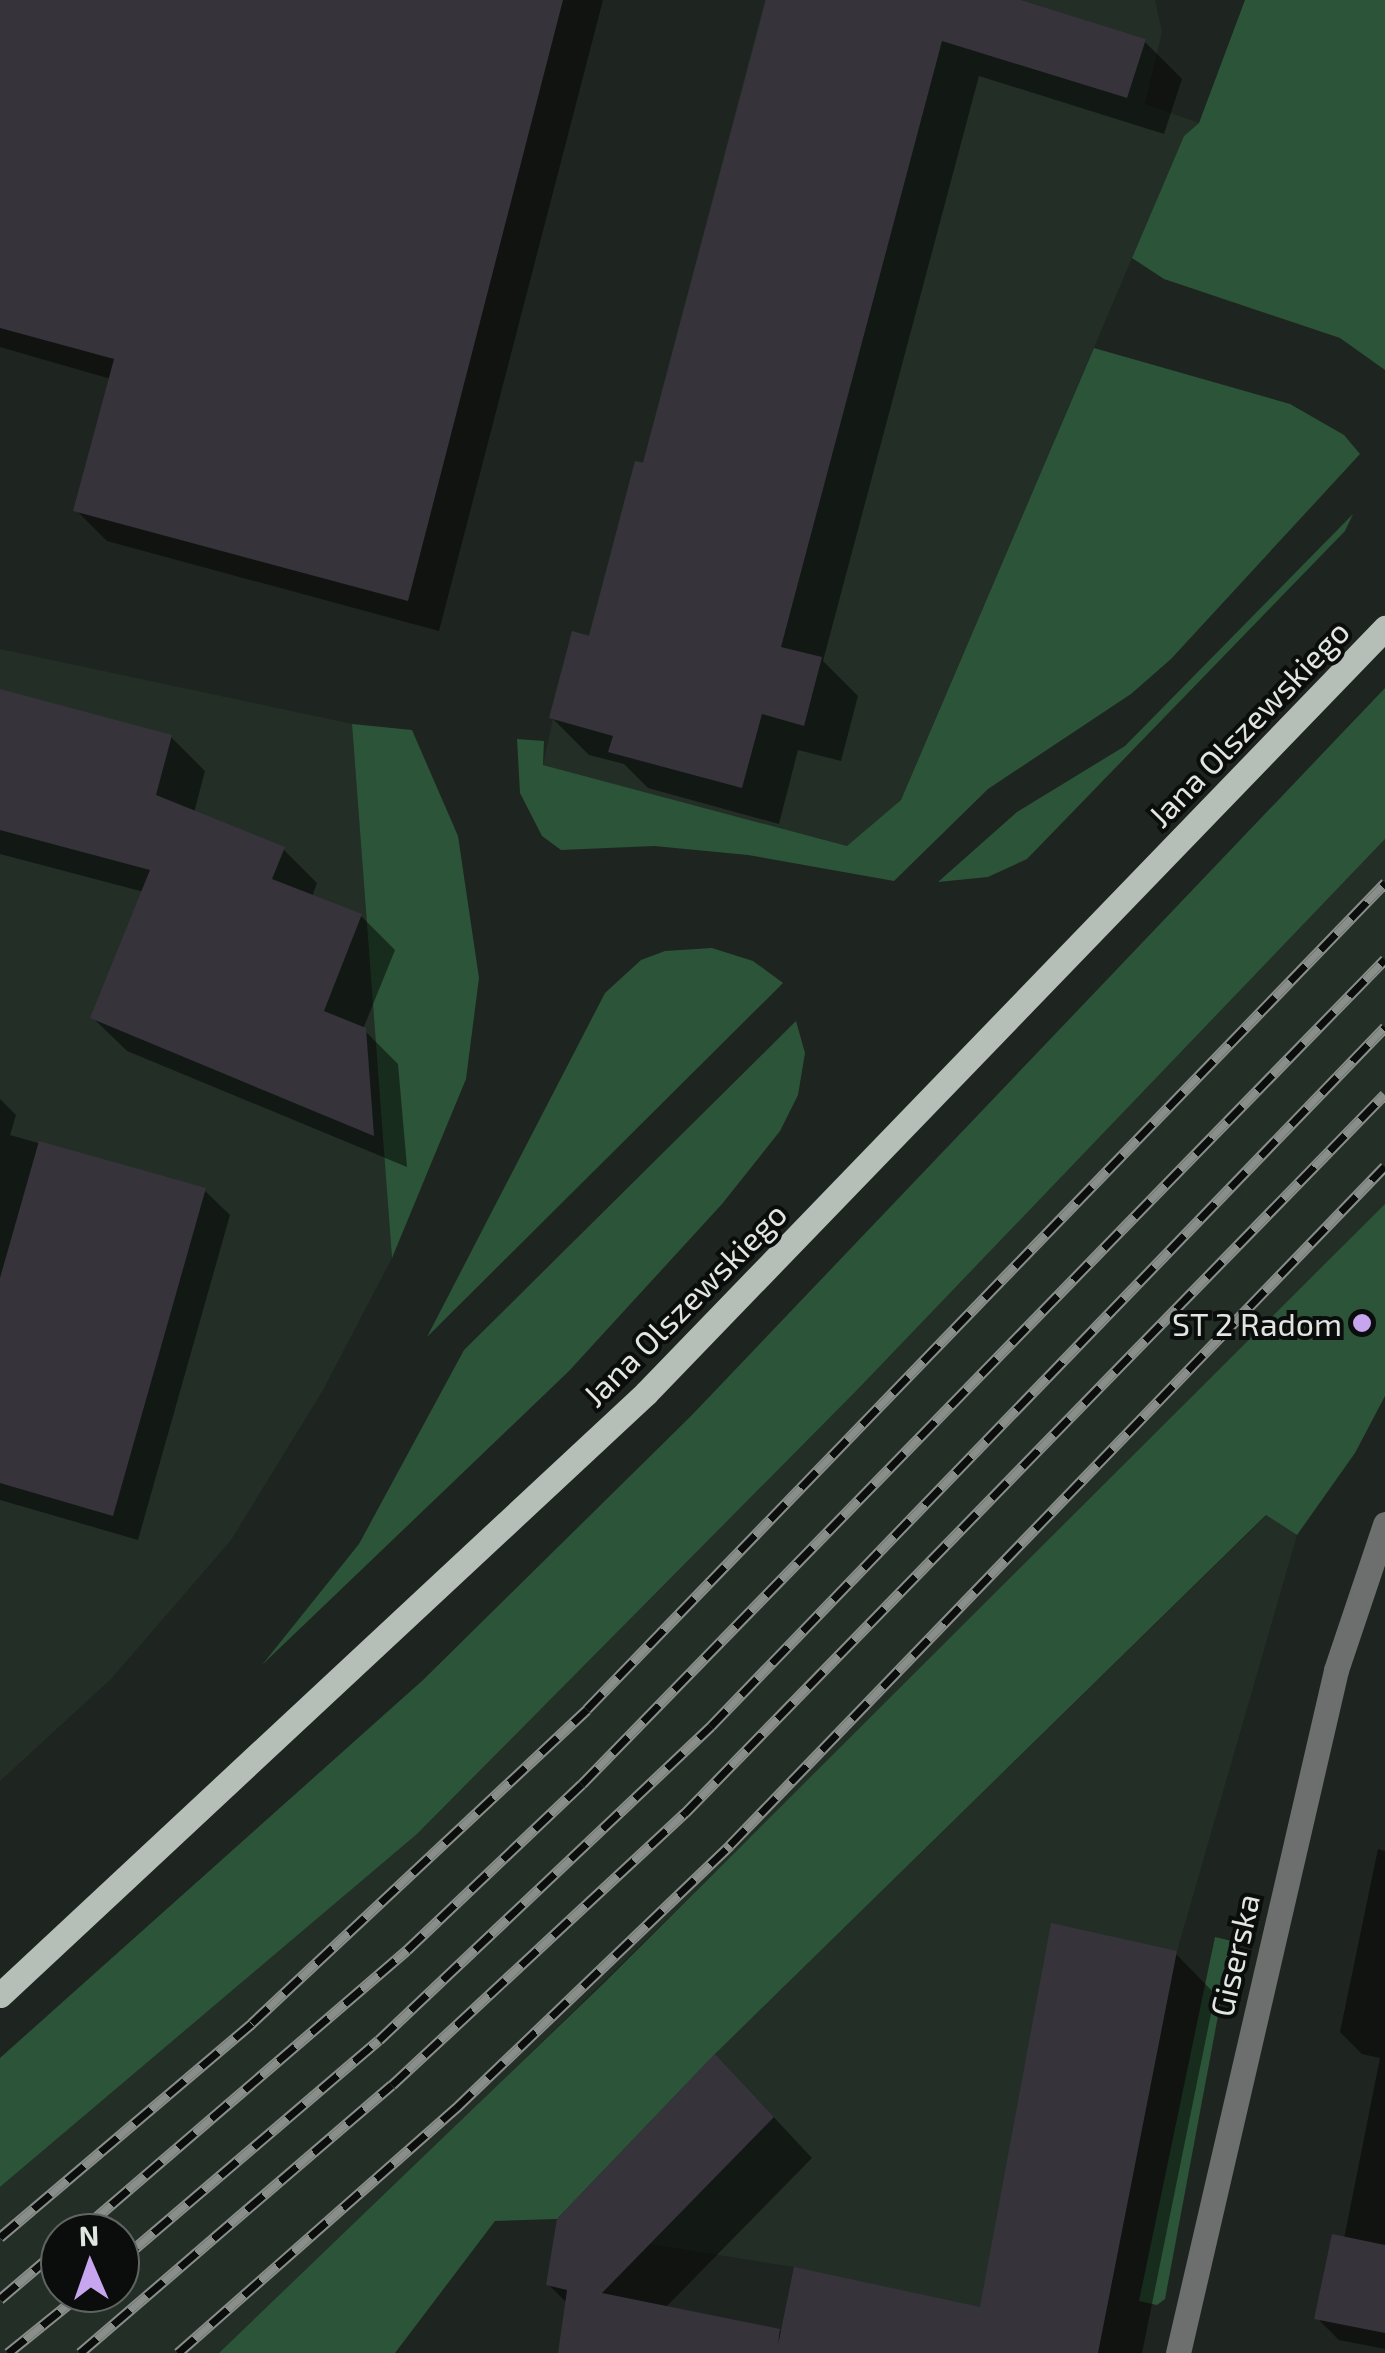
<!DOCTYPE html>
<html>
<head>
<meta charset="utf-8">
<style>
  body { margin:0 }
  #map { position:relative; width:1385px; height:2353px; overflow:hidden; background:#1e241f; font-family:"Exo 2",sans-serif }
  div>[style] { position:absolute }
  .built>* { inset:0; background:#232f26 }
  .green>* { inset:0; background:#2b5438 }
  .shadow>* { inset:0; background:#0007 }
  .building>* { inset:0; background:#36333b }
  .minor>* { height:25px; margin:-12.5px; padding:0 12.5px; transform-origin:12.5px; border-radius:12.5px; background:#6c6f6d }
  .major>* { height:25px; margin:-12.5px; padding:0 12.5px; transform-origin:12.5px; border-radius:12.5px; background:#b6beb8 }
  .rail>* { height:11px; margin-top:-5.5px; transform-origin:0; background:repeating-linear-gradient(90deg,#0a0d0b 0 22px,#898e8a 0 44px); box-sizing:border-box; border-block:2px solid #898e8a }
  .dots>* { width:28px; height:28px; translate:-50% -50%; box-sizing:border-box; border:5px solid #0a0d0b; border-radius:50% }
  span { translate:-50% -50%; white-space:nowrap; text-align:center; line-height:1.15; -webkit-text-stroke:8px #0a0d0b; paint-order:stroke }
  .street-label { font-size:32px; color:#e1e6e2 }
  .poi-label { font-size:32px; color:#e1e6e2 }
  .right { translate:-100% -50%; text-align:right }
  .north { position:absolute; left:40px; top:2213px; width:100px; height:100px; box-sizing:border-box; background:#0a0d0b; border:2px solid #606461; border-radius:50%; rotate:358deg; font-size:28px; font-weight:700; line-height:40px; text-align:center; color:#e1e6e2 }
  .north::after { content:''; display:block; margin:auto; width:35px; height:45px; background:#c7a6ef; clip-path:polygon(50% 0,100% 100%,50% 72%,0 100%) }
</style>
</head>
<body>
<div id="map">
  <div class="built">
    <i style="clip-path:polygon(765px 0,811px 0,1126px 98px,1146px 39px,1021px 0,1155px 0,1162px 32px,1145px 104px,1199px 123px,1184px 136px,901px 800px,847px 846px,543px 765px,572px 631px,589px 635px,635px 461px,643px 462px)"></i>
    <i style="clip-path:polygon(0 649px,352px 724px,392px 1258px,323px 1390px,231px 1540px,111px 1679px,0 1781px)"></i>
    <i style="clip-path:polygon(evenodd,1385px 839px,1385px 1204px,1134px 1461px,243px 2335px,219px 2353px,0 2353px,0 2187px,417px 1834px,859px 1388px,1385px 839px,60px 2233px,120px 2233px,120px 2293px,60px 2293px,60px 2233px)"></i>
    <i style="clip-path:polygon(1267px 1515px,1297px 1535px,1177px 1951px,1098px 2353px,777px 2353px,794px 2267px,650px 2244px,774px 2117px,715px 2054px)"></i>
  </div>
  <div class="green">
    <i style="clip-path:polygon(1245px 0,1385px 0,1385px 370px,1340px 338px,1164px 279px,1132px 258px,1184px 136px,1199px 123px)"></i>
    <i style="clip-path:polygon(1094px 348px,1290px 404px,1344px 435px,1360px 454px,1171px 659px,1131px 694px,988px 789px,894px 881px,748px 855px,654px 846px,561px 850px,542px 836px,520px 793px,517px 739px,544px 741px,543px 765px,847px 846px,901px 800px)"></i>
    <i style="clip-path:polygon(1353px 514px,1345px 531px,1027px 859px,988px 877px,938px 882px,1017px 812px,1125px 746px)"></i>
    <i style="clip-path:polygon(1385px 688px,1385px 839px,859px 1388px,417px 1834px,0 2187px,0 2058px,423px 1680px,691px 1416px)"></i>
    <i style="clip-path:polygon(352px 724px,412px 730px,458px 836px,479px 978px,466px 1079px,392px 1258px)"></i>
    <i style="clip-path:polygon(712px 948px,753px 961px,783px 983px,427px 1337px,605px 993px,641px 960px,665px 951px)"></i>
    <i style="clip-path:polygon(796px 1021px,805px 1053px,798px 1095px,780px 1131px,722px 1204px,569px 1371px,262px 1665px,359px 1544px,464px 1350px)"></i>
    <i style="clip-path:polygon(1385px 1204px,1385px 1396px,1355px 1453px,1297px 1535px,1266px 1515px,715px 2054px,557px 2219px,495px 2221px,395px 2353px,219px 2353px,604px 1983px)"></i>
    <i style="clip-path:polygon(1215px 1937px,1232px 1941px,1165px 2299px,1157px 2305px,1139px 2301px)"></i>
  </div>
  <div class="shadow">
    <i style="clip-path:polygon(0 0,603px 0,439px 631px,107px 541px,76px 510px,111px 379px,0 347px)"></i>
    <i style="clip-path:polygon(769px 0,1013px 0,1145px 42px,1182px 79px,1164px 134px,979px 76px,823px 661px,858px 696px,841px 761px,798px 750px,779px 824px,648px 788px,624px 764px,589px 755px,552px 718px,591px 639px,645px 466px)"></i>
    <i style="clip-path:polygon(0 692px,171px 737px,205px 771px,194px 813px,284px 850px,317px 883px,312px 897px,361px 916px,395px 950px,363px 1029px,398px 1064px,407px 1167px,127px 1051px,93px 1018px,144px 892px,0 854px)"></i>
    <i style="clip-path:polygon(0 1099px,16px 1115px,10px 1135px,204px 1190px,230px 1215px,138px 1540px,0 1500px)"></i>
    <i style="clip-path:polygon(1378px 1849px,1385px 1851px,1385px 2349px,1339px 2340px,1317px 2318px,1344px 2239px,1380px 2058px,1362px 2054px,1340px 2032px)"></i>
    <i style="clip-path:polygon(1176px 1954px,1215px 1994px,1142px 2353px,561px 2353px,568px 2304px,548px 2284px,755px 2097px,812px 2158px,665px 2308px,784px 2332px,982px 2310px)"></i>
  </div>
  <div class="building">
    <i style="clip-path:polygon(0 0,563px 0,408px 601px,73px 511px,114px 359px,0 328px)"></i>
    <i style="clip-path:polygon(766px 0,1021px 0,1146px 39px,1127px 98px,942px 41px,781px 647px,822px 657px,804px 726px,762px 714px,742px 788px,608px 752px,613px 736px,549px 718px,572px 631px,589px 636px,635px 461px,643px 463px)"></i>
    <i style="clip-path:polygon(0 689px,172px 735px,156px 795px,285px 847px,272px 879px,362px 914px,324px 1011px,366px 1028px,374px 1136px,90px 1018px,150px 870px,0 830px)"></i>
    <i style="clip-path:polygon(39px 1141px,206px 1188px,113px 1516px,0 1483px,0 1278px)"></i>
    <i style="clip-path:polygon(1051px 1923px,1177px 1951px,1098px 2353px,558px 2353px,567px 2290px,546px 2285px,557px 2219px,715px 2054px,774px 2117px,602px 2293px,780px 2329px,778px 2345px,794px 2267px,980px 2307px)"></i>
    <i style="clip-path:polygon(1332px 2234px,1385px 2245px,1385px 2333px,1314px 2319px)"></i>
  </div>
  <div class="minor">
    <i style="left:1178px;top:2353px;width:701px;rotate:-76.97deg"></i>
    <i style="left:1336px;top:1670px;width:154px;rotate:-71.4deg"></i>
  </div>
  <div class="major">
    <i style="left:0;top:1995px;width:883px;rotate:-42.98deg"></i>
    <i style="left:646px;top:1393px;width:1064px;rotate:-45.99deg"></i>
  </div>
  <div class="rail">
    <i style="left:78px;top:2233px;width:434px;rotate:-40.7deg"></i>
    <i style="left:407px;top:1950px;width:241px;rotate:-43.5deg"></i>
    <i style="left:582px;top:1784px;width:1151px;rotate:-45.77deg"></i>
    <i style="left:0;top:2237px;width:331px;rotate:-40.3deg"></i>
    <i style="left:252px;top:2023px;width:459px;rotate:-43.1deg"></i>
    <i style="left:587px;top:1709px;width:1149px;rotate:-45.99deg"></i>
    <i style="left:120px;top:2261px;width:340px;rotate:-40.5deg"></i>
    <i style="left:379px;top:2040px;width:457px;rotate:-43.4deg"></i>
    <i style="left:711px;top:1726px;width:971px;rotate:-46.04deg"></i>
    <i style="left:0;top:2299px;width:79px;rotate:-40.4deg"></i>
    <i style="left:8px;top:2353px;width:95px;rotate:-39deg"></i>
    <i style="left:80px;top:2353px;width:411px;rotate:-40.7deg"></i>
    <i style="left:392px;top:2085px;width:400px;rotate:-42.9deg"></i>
    <i style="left:685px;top:1813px;width:1003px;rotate:-45.77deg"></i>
    <i style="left:178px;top:2353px;width:371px;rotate:-41.4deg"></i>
    <i style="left:456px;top:2108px;width:380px;rotate:-43.8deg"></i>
    <i style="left:730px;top:1845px;width:943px;rotate:-46.03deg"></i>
  </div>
  <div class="dots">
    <i style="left:1362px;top:1323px;background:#c7a6ef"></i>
  </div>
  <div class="street-label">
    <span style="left:1248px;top:723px;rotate:-46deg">Jana Olszewskiego</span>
    <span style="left:684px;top:1304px;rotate:-45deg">Jana Olszewskiego</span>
    <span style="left:1234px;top:1955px;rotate:-77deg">Giserska</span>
  </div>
  <div class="poi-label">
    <span class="right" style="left:1342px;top:1323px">ST 2 Radom</span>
  </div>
  <div class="north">N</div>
</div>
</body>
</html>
